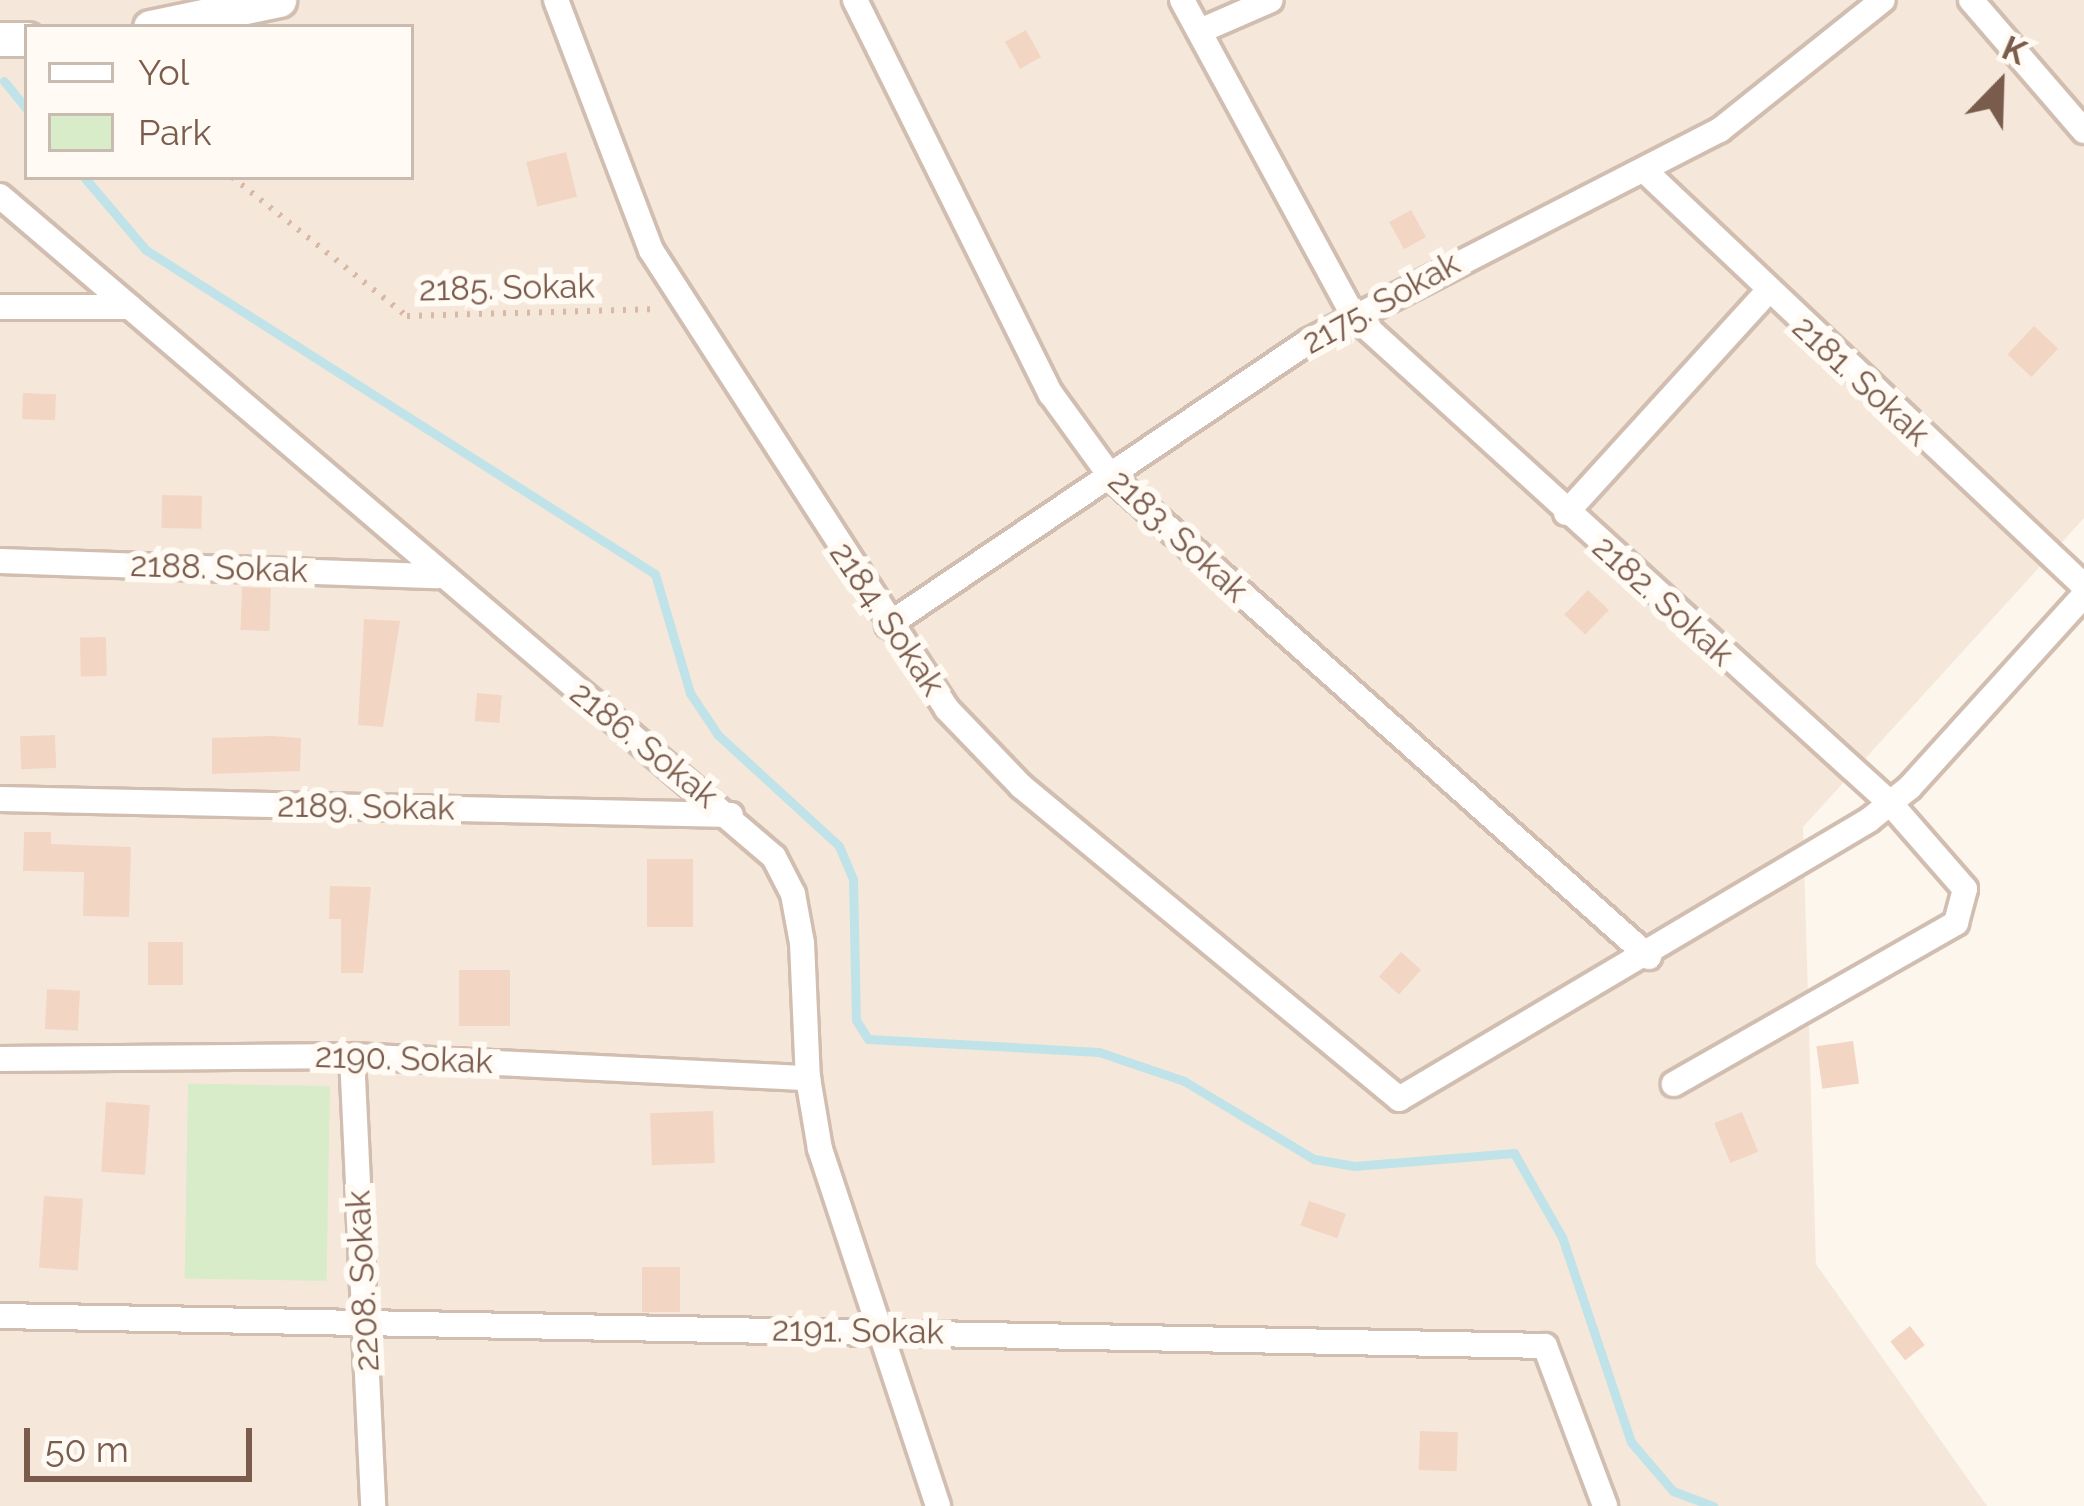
<!DOCTYPE html>
<html>
<head>
<meta charset="utf-8">
<style>
  body { margin:0 }
  #map { position:relative; width:2084px; height:1506px; overflow:hidden; background:#fdf6ec; font-family:Raleway,sans-serif }
  div>[style] { position:absolute }
  .residential>* { inset:0; background:#f5e8da }
  .green>* { inset:0; background:#d8ecc9; transform-origin:0 0 }
  .stream>* { height:9px; margin:-4.5px; padding:0 4.5px; transform-origin:4.5px; border-radius:4.5px; background:#bfe3e8 }
  .building>* { inset:0; background:#f3d5c3; transform-origin:0 0 }
  .path>* { height:6px; margin-top:-3px; transform-origin:0; background:repeating-linear-gradient(90deg,#d9b8a5 0 3px,transparent 0 12px) }
  .roads { filter:drop-shadow(3px 0 #d1beb0) drop-shadow(-3px 0 #d1beb0) drop-shadow(0 3px #d1beb0) drop-shadow(0 -3px #d1beb0) }
  .street>* { height:24px; margin:-12px; padding:0 12px; transform-origin:12px; border-radius:12px; background:#fff }
  .secondary>* { height:33px; margin:-16.5px; padding:0 16.5px; transform-origin:16.5px; border-radius:16.5px; background:#fff }
  span { translate:-50% -50%; white-space:nowrap; text-align:center; line-height:1.15; -webkit-text-stroke:12px #fffaf3; paint-order:stroke }
  .street-label { font-size:33px; color:#7a5c4d }
  .legend { position:absolute; left:24px; top:24px; width:390px; height:156px; box-sizing:border-box; background:#fffaf3; border:3px solid #cabbb1; margin:0; padding:15px 21px; list-style:none; font-size:36px; color:#7a5c4d }
  .legend li { display:flex; align-items:center; gap:24px; height:60px }
  .legend b { width:60px; border:3px solid #cabbb1 }
  .north { position:absolute; left:1940px; top:24px; width:120px; height:120px; -webkit-text-stroke:9px #fffaf3; paint-order:stroke; rotate:23deg; font-size:33px; font-weight:700; line-height:48px; text-align:center; color:#7a5c4d }
  .north::after { content:''; display:block; margin:auto; width:42px; height:54px; background:#7a5c4d; clip-path:polygon(50% 0,100% 100%,50% 72%,0 100%) }
  .scale { position:absolute; left:24px; top:1428px; width:228px; height:54px; box-sizing:border-box; border:6px solid #7a5c4d; border-top:0; padding-left:15px; font-size:36px; line-height:42px; white-space:nowrap; color:#7a5c4d; -webkit-text-stroke:9px #fffaf3; paint-order:stroke }
</style>
</head>
<body>
<div id="map">
  <div class="residential">
    <i style="clip-path:polygon(evenodd,0 0,2084px 0,2084px 518px,1803px 827px,1816px 1264px,1987px 1506px,0 1506px,0 0,27px 27px,411px 27px,411px 177px,27px 177px,27px 27px)"></i>
  </div>
  <div class="green">
    <i style="left:330px;top:1086px;width:195px;height:142px;rotate:91deg"></i>
  </div>
  <div class="stream">
    <i style="left:4px;top:81px;width:36px;rotate:51deg"></i>
    <i style="left:84px;top:177px;width:96px;rotate:49.7deg"></i>
    <i style="left:146px;top:250px;width:603px;rotate:32.48deg"></i>
    <i style="left:655px;top:574px;width:124px;rotate:73.6deg"></i>
    <i style="left:690px;top:693px;width:50px;rotate:56.3deg"></i>
    <i style="left:718px;top:735px;width:164px;rotate:42.5deg"></i>
    <i style="left:839px;top:846px;width:36px;rotate:67deg"></i>
    <i style="left:853px;top:879px;width:141px;rotate:88.8deg"></i>
    <i style="left:856px;top:1020px;width:22px;rotate:58deg"></i>
    <i style="left:868px;top:1039px;width:231px;rotate:3.2deg"></i>
    <i style="left:1099px;top:1052px;width:90px;rotate:18.8deg"></i>
    <i style="left:1184px;top:1081px;width:152px;rotate:31deg"></i>
    <i style="left:1314px;top:1159px;width:41px;rotate:9.9deg"></i>
    <i style="left:1354px;top:1166px;width:161px;rotate:-4.6deg"></i>
    <i style="left:1514px;top:1153px;width:97px;rotate:60.3deg"></i>
    <i style="left:1562px;top:1237px;width:216px;rotate:71.4deg"></i>
    <i style="left:1631px;top:1442px;width:65px;rotate:49.4deg"></i>
    <i style="left:1673px;top:1491px;width:43px;rotate:20.6deg"></i>
  </div>
  <div class="building">
    <i style="left:1026px;top:30px;width:31px;height:24px;rotate:61deg"></i>
    <i style="left:566px;top:152px;width:46px;height:41px;rotate:76deg"></i>
    <i style="left:1411px;top:210px;width:31px;height:25px;rotate:61deg"></i>
    <i style="left:2034px;top:326px;width:33px;height:39px;rotate:43deg"></i>
    <i style="left:23px;top:393px;width:33px;height:26px;rotate:2deg"></i>
    <i style="left:162px;top:495px;width:40px;height:33px;rotate:1deg"></i>
    <i style="left:242px;top:587px;width:29px;height:43px;rotate:2deg"></i>
    <i style="left:1588px;top:590px;width:29px;height:34px;rotate:44deg"></i>
    <i style="clip-path:polygon(364px 619px,400px 621px,383px 727px,358px 725px)"></i>
    <i style="left:106px;top:637px;width:39px;height:26px;rotate:89deg"></i>
    <i style="left:477px;top:693px;width:25px;height:28px;rotate:5deg"></i>
    <i style="left:55px;top:735px;width:33px;height:35px;rotate:88deg"></i>
    <i style="clip-path:polygon(272px 736px,301px 738px,300px 771px,212px 774px,212px 738px)"></i>
    <i style="clip-path:polygon(24px 832px,51px 832px,51px 844px,131px 847px,129px 917px,83px 916px,84px 872px,23px 871px)"></i>
    <i style="left:647px;top:859px;width:46px;height:68px"></i>
    <i style="clip-path:polygon(330px 886px,371px 887px,363px 973px,341px 973px,341px 919px,329px 919px)"></i>
    <i style="left:148px;top:942px;width:35px;height:43px"></i>
    <i style="left:1401px;top:952px;width:27px;height:33px;rotate:42deg"></i>
    <i style="left:510px;top:970px;width:56px;height:51px;rotate:90deg"></i>
    <i style="left:47px;top:989px;width:33px;height:40px;rotate:3deg"></i>
    <i style="left:1853px;top:1041px;width:43px;height:37px;rotate:82deg"></i>
    <i style="left:106px;top:1102px;width:44px;height:70px;rotate:4deg"></i>
    <i style="left:713px;top:1111px;width:52px;height:63px;rotate:88deg"></i>
    <i style="left:1742px;top:1112px;width:43px;height:30px;rotate:68deg"></i>
    <i style="left:44px;top:1196px;width:39px;height:72px;rotate:4deg"></i>
    <i style="left:1309px;top:1201px;width:39px;height:26px;rotate:19deg"></i>
    <i style="left:642px;top:1267px;width:38px;height:45px"></i>
    <i style="left:1910px;top:1326px;width:24px;height:25px;rotate:52deg"></i>
    <i style="left:1420px;top:1431px;width:38px;height:39px;rotate:2deg"></i>
  </div>
  <div class="path">
    <i style="left:232px;top:177px;width:223px;rotate:38.5deg"></i>
    <i style="left:407px;top:316px;width:252px;rotate:-1.6deg"></i>
  </div>
  <div class="roads">
    <div class="street">
      <i style="left:556px;top:0;width:267px;rotate:69.2deg"></i>
      <i style="left:651px;top:250px;width:546px;rotate:57.18deg"></i>
      <i style="left:947px;top:709px;width:107px;rotate:46.1deg"></i>
      <i style="left:1021px;top:786px;width:491px;rotate:39.6deg"></i>
      <i style="left:1399px;top:1099px;width:547px;rotate:-30.69deg"></i>
      <i style="left:1869px;top:820px;width:53px;rotate:-38.8deg"></i>
      <i style="left:1910px;top:787px;width:259px;rotate:-47.8deg"></i>
      <i style="left:855px;top:0;width:440px;rotate:63.6deg"></i>
      <i style="left:1051px;top:394px;width:102px;rotate:54.1deg"></i>
      <i style="left:1111px;top:477px;width:721px;rotate:41.74deg"></i>
      <i style="left:1182px;top:0;width:358px;rotate:61.5deg"></i>
      <i style="left:1353px;top:315px;width:726px;rotate:42.26deg"></i>
      <i style="left:1890px;top:803px;width:114px;rotate:48.9deg"></i>
      <i style="left:1965px;top:889px;width:35px;rotate:105deg"></i>
      <i style="left:1956px;top:923px;width:325px;rotate:150.3deg"></i>
      <i style="left:1971px;top:0;width:173px;rotate:49.2deg"></i>
      <i style="left:1200px;top:31px;width:77px;rotate:-23.6deg"></i>
      <i style="left:1644px;top:170px;width:606px;rotate:43.39deg"></i>
      <i style="left:0;top:196px;width:1018px;rotate:40.5deg"></i>
      <i style="left:774px;top:857px;width:42px;rotate:62.8deg"></i>
      <i style="left:793px;top:894px;width:50px;rotate:79.6deg"></i>
      <i style="left:802px;top:943px;width:135px;rotate:87.5deg"></i>
      <i style="left:808px;top:1078px;width:72px;rotate:80.4deg"></i>
      <i style="left:820px;top:1149px;width:376px;rotate:71.7deg"></i>
      <i style="left:0;top:307px;width:130px"></i>
      <i style="left:1566px;top:513px;width:297px;rotate:-47.7deg"></i>
      <i style="left:0;top:561px;width:437px;rotate:2deg"></i>
      <i style="left:888px;top:625px;width:508px;rotate:-34deg"></i>
      <i style="left:1309px;top:341px;width:462px;rotate:-27.2deg"></i>
      <i style="left:1720px;top:130px;width:208px;rotate:-38.6deg"></i>
      <i style="left:0;top:799px;width:731px;rotate:1.25deg"></i>
      <i style="left:352px;top:1056px;width:450px;rotate:87.3deg"></i>
      <i style="left:0;top:1059px;width:352px;rotate:-0.5deg"></i>
      <i style="left:352px;top:1056px;width:457px;rotate:2.8deg"></i>
      <i style="left:0;top:1316px;width:1545px;rotate:1.11deg"></i>
      <i style="left:1545px;top:1346px;width:171px;rotate:69.4deg"></i>
    </div>
    <div class="secondary">
      <i style="left:150px;top:27px;width:132px;rotate:-11.8deg"></i>
      <i style="left:0;top:39px;width:27px"></i>
    </div>
  </div>
  <div class="street-label">
    <span style="left:507px;top:288px;rotate:-1deg">2185. Sokak</span>
    <span style="left:1381px;top:303px;rotate:-29deg">2175. Sokak</span>
    <span style="left:1861px;top:381px;rotate:43deg">2181. Sokak</span>
    <span style="left:1178px;top:536px;rotate:43deg">2183. Sokak</span>
    <span style="left:219px;top:568px;rotate:2deg">2188. Sokak</span>
    <span style="left:1663px;top:601px;rotate:42deg">2182. Sokak</span>
    <span style="left:887px;top:619px;rotate:56deg">2184. Sokak</span>
    <span style="left:644px;top:745px;rotate:39deg">2186. Sokak</span>
    <span style="left:366px;top:807px;rotate:1deg">2189. Sokak</span>
    <span style="left:404px;top:1059px;rotate:2deg">2190. Sokak</span>
    <span style="left:363px;top:1281px;rotate:-93deg">2208. Sokak</span>
    <span style="left:858px;top:1331px;rotate:1deg">2191. Sokak</span>
  </div>
  <ul class="legend">
  <li><b style="height:15px;background:#fff"></b>Yol</li>
  <li><b style="height:33px;background:#d8ecc9"></b>Park</li>
  </ul>
  <div class="north">K</div>
  <div class="scale">50 m</div>
</div>
</body>
</html>
